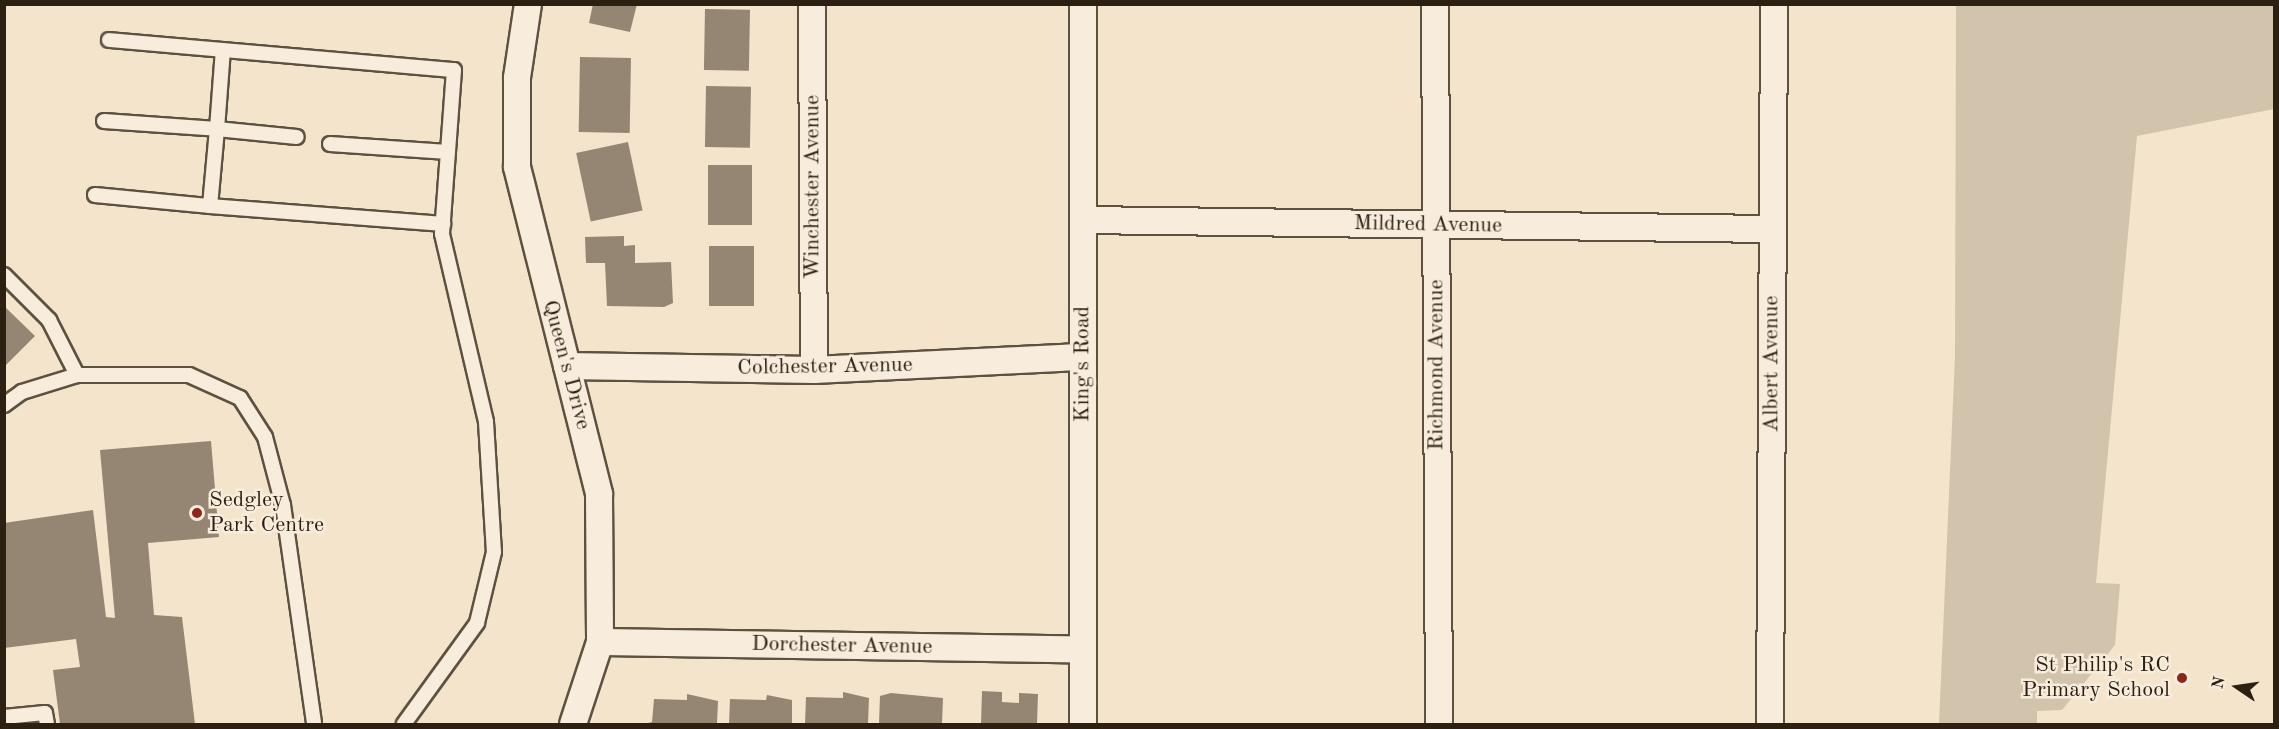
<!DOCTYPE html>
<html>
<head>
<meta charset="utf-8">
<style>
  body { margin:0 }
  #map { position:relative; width:2279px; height:729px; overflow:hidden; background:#f4e4cb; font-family:"Old Standard TT",serif }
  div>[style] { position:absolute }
  .green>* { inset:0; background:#d2c3ac }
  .building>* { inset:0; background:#948672; transform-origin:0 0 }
  .roads { filter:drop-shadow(2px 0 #5d5140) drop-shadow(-2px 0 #5d5140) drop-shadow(0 2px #5d5140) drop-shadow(0 -2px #5d5140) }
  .lane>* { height:14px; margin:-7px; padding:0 7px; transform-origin:7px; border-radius:7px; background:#f8eddd }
  .street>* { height:26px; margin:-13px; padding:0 13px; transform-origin:13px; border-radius:13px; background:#f8eddd }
  .dots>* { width:16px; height:16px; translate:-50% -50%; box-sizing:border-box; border:3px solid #f8eddd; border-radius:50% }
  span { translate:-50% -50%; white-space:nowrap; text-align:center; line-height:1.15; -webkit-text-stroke:5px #f8eddd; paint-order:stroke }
  .street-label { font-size:22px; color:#2b2012 }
  .poi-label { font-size:22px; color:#2b2012 }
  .left { translate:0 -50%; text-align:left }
  .right { translate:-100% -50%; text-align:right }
  .frame { position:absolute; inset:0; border:6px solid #2b2012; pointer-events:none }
  .north { position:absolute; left:2207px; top:657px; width:60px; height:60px; -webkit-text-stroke:4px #f8eddd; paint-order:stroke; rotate:283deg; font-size:16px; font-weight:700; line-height:24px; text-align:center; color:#2b2012 }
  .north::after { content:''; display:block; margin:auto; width:21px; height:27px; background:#2b2012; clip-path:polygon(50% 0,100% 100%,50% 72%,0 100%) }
</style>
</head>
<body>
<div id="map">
  <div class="green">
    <i style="clip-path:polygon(1956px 5px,2274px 5px,2274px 109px,2137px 136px,2096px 583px,2120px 584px,2115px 645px,2062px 710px,2037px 711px,2037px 724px,1939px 724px,1955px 356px)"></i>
  </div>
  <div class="building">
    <i style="clip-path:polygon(593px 4px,637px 4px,630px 32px,589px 23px)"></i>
    <i style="left:705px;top:9px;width:45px;height:61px;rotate:1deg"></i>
    <i style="left:580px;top:57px;width:51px;height:75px;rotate:1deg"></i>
    <i style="left:706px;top:86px;width:45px;height:61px;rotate:1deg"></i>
    <i style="left:628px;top:142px;width:70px;height:53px;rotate:78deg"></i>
    <i style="left:708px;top:165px;width:44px;height:60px"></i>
    <i style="clip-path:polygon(624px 236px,624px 246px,635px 245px,635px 263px,671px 262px,673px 303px,664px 307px,607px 306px,605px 263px,586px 263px,585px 237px)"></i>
    <i style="left:709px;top:246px;width:45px;height:60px"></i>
    <i style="clip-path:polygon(4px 306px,35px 336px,4px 367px)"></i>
    <i style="clip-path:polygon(211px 441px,219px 537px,148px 543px,154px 615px,182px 617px,195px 724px,60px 724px,53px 670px,80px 667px,76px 639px,4px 648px,4px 523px,93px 510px,106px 617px,115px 618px,100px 450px)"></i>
    <i style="clip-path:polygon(982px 691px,1002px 692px,1002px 702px,1019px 703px,1019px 693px,1038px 694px,1037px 724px,981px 724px)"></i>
    <i style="clip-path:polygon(843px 692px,869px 698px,868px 724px,805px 724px,806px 697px,843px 698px)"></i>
    <i style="clip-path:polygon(891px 693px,943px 698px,942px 724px,879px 724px,880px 696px)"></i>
    <i style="clip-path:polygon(687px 694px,718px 701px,717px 724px,644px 724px,652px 722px,654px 699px,687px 700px)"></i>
    <i style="clip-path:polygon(767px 695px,792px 700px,792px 724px,729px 724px,730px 699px,766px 700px)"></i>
  </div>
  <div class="roads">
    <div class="lane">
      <i style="left:109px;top:40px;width:346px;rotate:5deg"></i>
      <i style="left:454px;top:70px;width:164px;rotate:94.2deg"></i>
      <i style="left:442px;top:234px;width:193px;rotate:76.8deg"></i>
      <i style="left:486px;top:422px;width:130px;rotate:86.5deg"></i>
      <i style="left:494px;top:552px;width:73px;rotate:103.5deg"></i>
      <i style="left:477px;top:623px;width:125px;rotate:125.9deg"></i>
      <i style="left:104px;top:121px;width:113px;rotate:4deg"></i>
      <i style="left:217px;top:129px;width:79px;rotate:-85.7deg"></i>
      <i style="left:330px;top:144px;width:118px;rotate:3.9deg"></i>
      <i style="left:95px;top:195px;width:116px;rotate:5.5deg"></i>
      <i style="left:210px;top:206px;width:77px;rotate:-84.8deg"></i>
      <i style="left:217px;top:129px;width:80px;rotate:5.7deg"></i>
      <i style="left:210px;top:206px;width:234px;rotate:4.4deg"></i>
      <i style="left:4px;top:275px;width:64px;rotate:45deg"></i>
      <i style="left:49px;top:320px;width:62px;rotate:63deg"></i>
      <i style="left:4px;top:405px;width:22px;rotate:-36deg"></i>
      <i style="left:22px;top:392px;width:58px;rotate:-17.2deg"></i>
      <i style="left:77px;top:375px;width:112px"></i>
      <i style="left:189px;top:375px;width:56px;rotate:24.3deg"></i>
      <i style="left:240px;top:398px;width:46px;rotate:57.3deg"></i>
      <i style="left:265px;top:437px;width:70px;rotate:75.2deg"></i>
      <i style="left:283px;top:505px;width:221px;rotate:81.9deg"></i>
      <i style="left:4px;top:717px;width:41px;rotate:-5.6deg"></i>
      <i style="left:45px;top:713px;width:11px;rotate:80deg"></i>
    </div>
    <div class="street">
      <i style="left:528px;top:4px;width:75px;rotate:98.5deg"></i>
      <i style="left:517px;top:78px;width:89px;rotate:90deg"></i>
      <i style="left:517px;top:167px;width:337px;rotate:75.9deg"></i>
      <i style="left:599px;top:494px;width:148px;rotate:89.6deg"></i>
      <i style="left:600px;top:642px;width:86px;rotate:108.2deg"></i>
      <i style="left:812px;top:4px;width:366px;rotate:89.7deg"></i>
      <i style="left:1435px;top:4px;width:720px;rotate:89.68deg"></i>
      <i style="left:1083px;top:220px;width:690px;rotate:0.75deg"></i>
      <i style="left:567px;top:366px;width:247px;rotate:0.9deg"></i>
      <i style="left:814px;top:370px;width:269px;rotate:-2.8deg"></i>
      <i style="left:600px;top:642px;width:483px;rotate:0.9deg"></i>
      <i style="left:1083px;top:724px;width:720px;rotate:-90deg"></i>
      <i style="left:1770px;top:724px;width:720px;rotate:-89.68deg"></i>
    </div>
  </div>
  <div class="dots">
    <i style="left:197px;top:513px;background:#8f2418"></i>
    <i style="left:2182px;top:678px;background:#8f2418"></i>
  </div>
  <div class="street-label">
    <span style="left:813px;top:187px;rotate:-90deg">Winchester Avenue</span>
    <span style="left:1428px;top:225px;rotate:1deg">Mildred Avenue</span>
    <span style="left:1083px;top:364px;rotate:-90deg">King's Road</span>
    <span style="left:1772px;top:364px;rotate:-90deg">Albert Avenue</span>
    <span style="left:566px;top:365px;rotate:75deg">Queen's Drive</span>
    <span style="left:1437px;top:365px;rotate:-90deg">Richmond Avenue</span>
    <span style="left:825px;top:367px;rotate:-1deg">Colchester Avenue</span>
    <span style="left:842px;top:646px;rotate:1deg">Dorchester Avenue</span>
  </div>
  <div class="poi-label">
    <span class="left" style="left:209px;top:513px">Sedgley<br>Park Centre</span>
    <span class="right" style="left:2170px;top:678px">St Philip's RC<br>Primary School</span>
  </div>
  <div class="frame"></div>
  <div class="north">N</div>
</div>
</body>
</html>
